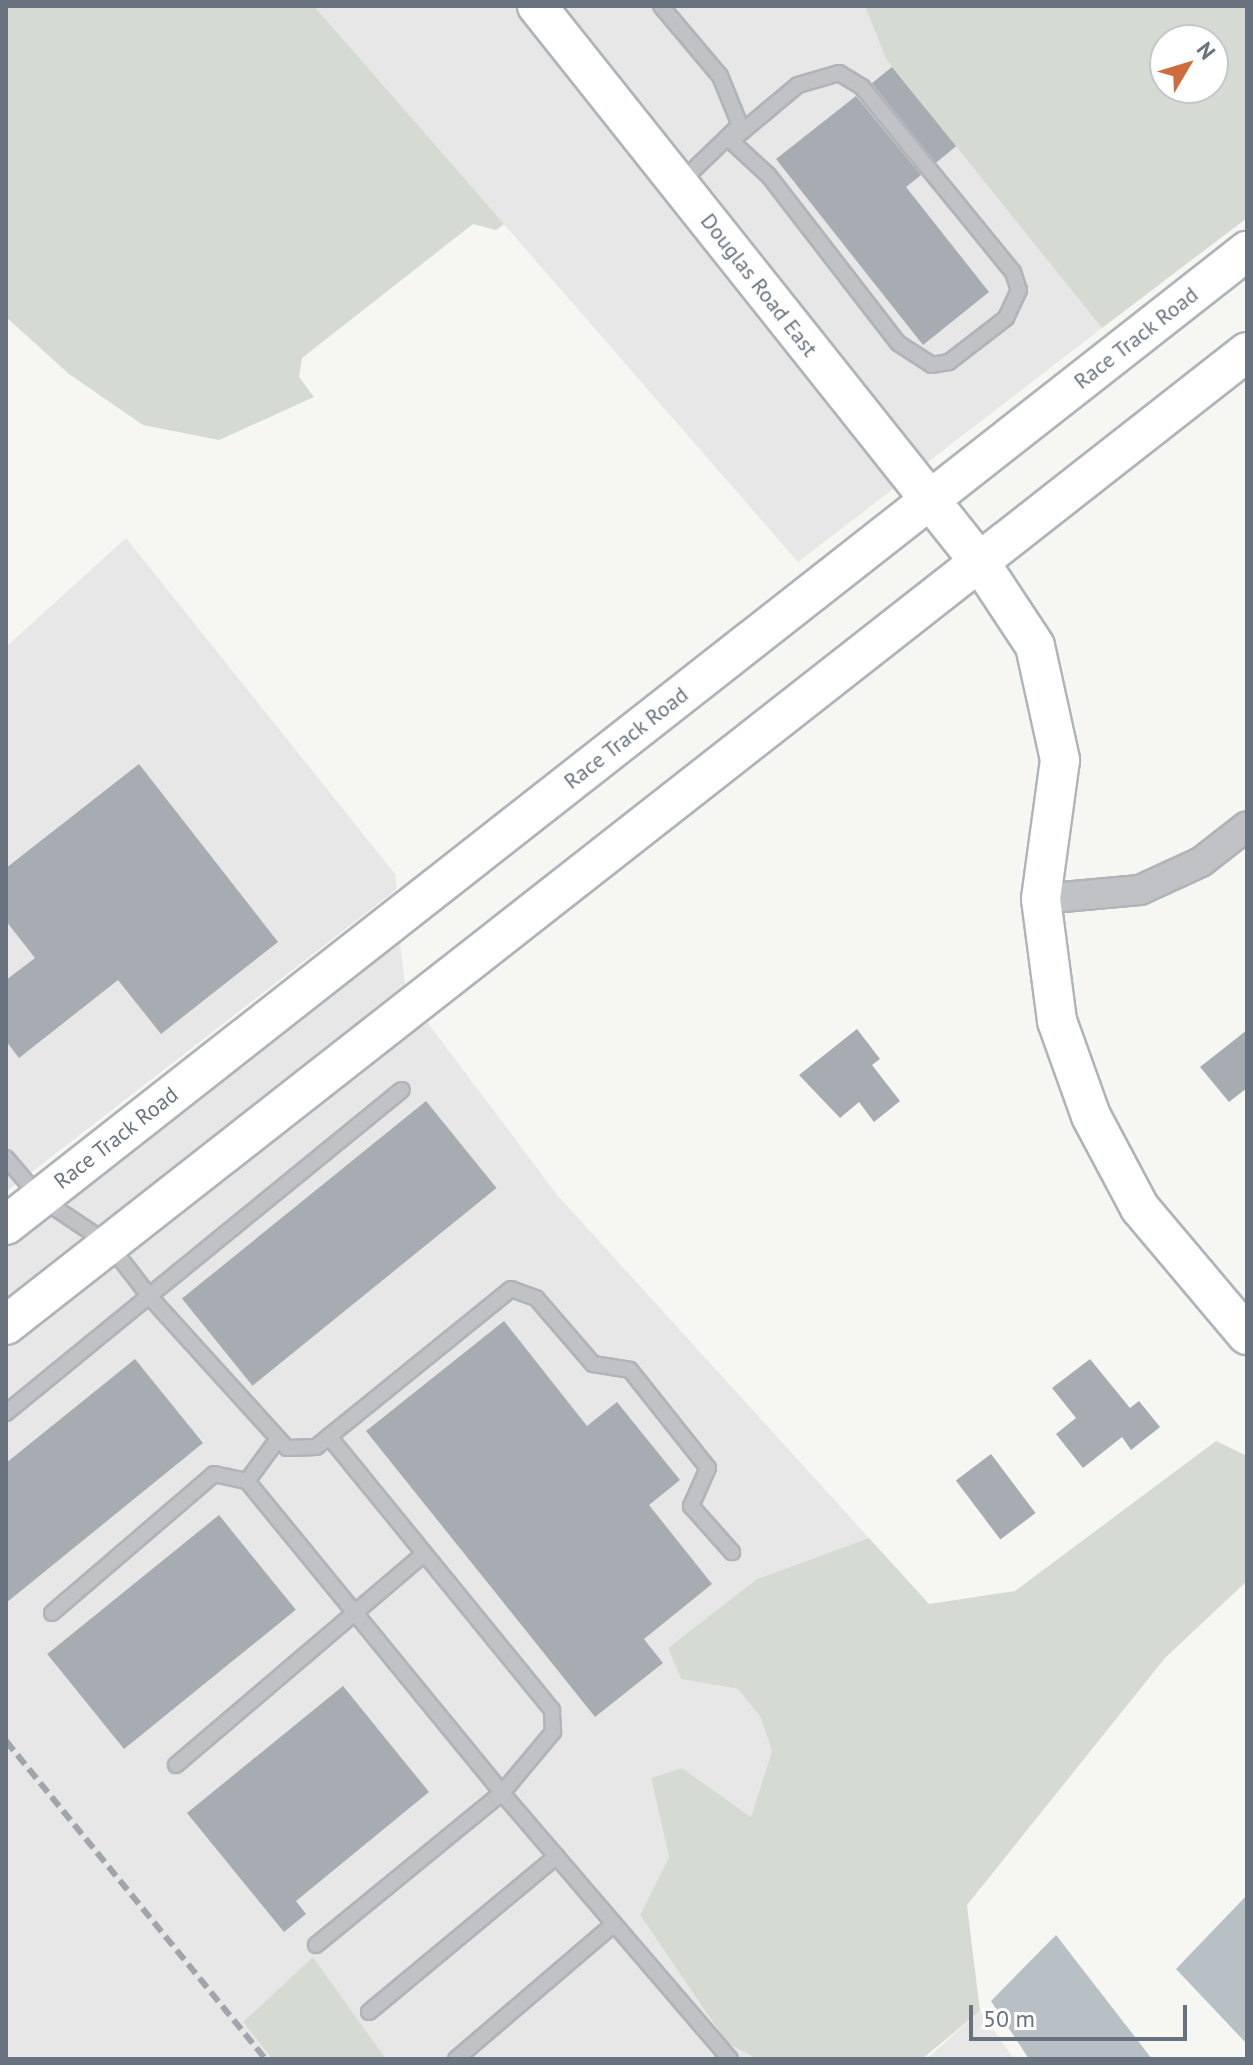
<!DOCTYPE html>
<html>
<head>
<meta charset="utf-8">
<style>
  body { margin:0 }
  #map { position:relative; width:1253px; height:2065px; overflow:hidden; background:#f6f6f3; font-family:"PT Sans",sans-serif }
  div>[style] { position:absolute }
  .built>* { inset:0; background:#e6e7e6 }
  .green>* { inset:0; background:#d5dad3 }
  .water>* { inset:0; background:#b7c0c5 }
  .building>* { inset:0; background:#a7acb2; transform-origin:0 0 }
  .roads { filter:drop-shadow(2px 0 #b0b4b8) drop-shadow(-2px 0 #b0b4b8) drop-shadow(0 2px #b0b4b8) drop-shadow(0 -2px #b0b4b8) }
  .lane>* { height:14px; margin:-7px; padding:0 7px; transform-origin:7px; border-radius:7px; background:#c0c2c6 }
  .street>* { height:28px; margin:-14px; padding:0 14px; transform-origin:14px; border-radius:14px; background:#c0c2c6 }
  .secondary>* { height:38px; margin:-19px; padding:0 19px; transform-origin:19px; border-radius:19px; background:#fff }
  .rail>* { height:6px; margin-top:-3px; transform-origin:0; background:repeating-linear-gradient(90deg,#a1a5ab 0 12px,transparent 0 18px) }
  span { translate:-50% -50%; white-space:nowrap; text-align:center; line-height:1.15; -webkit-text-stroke:8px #fff; paint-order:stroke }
  .street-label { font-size:22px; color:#697380 }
  .frame { position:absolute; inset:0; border:8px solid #697380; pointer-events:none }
  .north { position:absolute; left:1149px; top:24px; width:80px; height:80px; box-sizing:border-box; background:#fff; border:2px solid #c3c7cc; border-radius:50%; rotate:52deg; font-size:22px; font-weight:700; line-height:32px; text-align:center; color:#697380 }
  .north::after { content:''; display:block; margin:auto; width:28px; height:36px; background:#cd6c3c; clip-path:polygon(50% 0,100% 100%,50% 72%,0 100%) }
  .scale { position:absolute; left:969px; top:2005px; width:218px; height:36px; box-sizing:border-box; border:4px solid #697380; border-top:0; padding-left:10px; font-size:24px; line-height:28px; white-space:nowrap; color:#697380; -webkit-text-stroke:6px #fff; paint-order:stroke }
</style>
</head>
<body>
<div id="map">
  <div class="built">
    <i style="clip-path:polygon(314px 6px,515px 6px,897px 486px,798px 562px)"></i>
    <i style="clip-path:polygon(558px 6px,865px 6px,886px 59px,1102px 328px,924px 465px)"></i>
    <i style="clip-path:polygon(126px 538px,395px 874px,397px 889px,6px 1192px,6px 647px)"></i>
    <i style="clip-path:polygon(399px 935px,406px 993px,6px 1306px,6px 1245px)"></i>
    <i style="clip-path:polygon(424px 1018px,558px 1196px,869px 1538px,757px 1579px,668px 1648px,681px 1679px,738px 1689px,760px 1716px,772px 1751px,751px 1817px,682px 1768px,651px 1778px,669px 1857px,640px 1915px,727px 2043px,757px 2059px,386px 2059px,313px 1957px,243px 2022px,272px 2059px,6px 2059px,6px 1344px)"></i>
    <i style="clip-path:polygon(980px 2011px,1014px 2059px,922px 2059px,930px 2056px)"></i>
  </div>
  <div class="green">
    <i style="clip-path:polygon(6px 6px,314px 6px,504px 224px,496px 230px,473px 224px,302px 358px,299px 377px,314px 397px,219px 440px,143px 425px,69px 374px,6px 317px)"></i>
    <i style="clip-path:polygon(evenodd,865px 6px,1247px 6px,1247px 218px,1102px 328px,886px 59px,865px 6px,1165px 40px,1213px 40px,1213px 88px,1165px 88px,1165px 40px)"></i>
    <i style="clip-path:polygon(1216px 1441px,1247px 1456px,1247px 1581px,1165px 1658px,967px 1905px,980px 2011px,922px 2059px,757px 2059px,727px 2043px,640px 1915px,669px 1857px,651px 1778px,682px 1768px,751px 1817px,772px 1751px,760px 1716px,738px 1689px,681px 1679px,668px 1648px,757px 1579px,869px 1538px,929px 1604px,1015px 1591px)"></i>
    <i style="clip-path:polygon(313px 1957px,386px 2059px,272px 2059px,243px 2022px)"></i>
  </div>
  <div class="water">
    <i style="clip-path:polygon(1247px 1895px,1247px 2044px,1176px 1969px)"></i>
    <i style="clip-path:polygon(1056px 1935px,1152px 2059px,1029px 2059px,991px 2001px)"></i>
  </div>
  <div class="building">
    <i style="left:892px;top:67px;width:102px;height:26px;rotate:51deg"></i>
    <i style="clip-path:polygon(856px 96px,921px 175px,906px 187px,989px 292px,923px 345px,776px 159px)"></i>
    <i style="clip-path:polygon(139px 764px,278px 942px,161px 1034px,118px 980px,19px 1058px,6px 1041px,6px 980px,35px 958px,6px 921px,6px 868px)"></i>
    <i style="clip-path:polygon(857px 1029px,880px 1059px,872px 1065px,900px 1101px,874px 1122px,859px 1102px,840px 1118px,799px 1075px)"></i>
    <i style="clip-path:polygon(1247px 1030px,1247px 1088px,1229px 1102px,1200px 1067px)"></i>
    <i style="left:426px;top:1101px;width:112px;height:314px;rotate:51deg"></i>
    <i style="clip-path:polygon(504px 1321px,587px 1426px,617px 1402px,680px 1480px,649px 1505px,712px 1584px,644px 1639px,663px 1663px,595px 1717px,366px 1431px)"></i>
    <i style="clip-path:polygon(135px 1359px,203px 1443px,6px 1603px,6px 1463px)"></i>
    <i style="clip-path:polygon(1090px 1359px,1130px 1408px,1139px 1401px,1160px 1427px,1131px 1450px,1122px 1437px,1083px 1468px,1056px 1434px,1076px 1418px,1052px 1388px)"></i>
    <i style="left:991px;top:1454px;width:74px;height:44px;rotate:53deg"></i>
    <i style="left:219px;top:1515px;width:122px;height:221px;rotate:51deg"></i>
    <i style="clip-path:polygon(343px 1686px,429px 1792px,296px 1901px,306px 1914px,284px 1932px,187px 1813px)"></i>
  </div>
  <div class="roads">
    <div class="lane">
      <i style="left:661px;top:6px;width:92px;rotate:49.9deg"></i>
      <i style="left:720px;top:76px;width:53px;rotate:67.8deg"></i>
      <i style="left:740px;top:125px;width:85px;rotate:136deg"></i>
      <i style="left:839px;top:73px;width:27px;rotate:31deg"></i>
      <i style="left:862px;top:87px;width:239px;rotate:50.8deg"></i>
      <i style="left:1013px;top:272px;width:19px;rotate:72deg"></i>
      <i style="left:1019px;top:290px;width:31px;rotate:115deg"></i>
      <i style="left:1006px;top:318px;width:72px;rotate:142.3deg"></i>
      <i style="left:949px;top:362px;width:17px;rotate:170deg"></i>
      <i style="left:932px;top:365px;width:40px;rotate:-147.1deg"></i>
      <i style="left:898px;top:343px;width:212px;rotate:-127.7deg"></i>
      <i style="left:768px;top:175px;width:50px;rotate:-137.4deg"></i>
      <i style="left:731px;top:141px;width:87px;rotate:-39.9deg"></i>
      <i style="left:798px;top:85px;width:43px;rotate:-16.3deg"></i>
      <i style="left:6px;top:1158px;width:52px;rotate:49.6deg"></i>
      <i style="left:40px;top:1198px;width:83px;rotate:33.7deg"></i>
      <i style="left:109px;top:1244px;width:66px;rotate:52.4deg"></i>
      <i style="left:149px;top:1296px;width:326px;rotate:-39.2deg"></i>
      <i style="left:6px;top:1413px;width:185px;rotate:-39.3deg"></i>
      <i style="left:149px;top:1296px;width:205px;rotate:47.8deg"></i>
      <i style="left:287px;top:1448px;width:29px;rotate:-2deg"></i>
      <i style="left:316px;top:1447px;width:251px;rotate:-39deg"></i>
      <i style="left:511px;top:1289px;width:27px;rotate:20deg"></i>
      <i style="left:536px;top:1298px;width:87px;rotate:49.2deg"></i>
      <i style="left:593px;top:1364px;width:37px;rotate:9deg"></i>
      <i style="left:630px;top:1370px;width:125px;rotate:51.5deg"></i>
      <i style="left:708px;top:1468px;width:42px;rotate:114.1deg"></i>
      <i style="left:691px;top:1506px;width:62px;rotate:48.3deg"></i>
      <i style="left:278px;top:1439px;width:52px;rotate:126.4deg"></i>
      <i style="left:247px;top:1481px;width:403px;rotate:50.7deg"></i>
      <i style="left:502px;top:1793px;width:80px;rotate:-50.1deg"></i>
      <i style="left:553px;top:1732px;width:22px;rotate:-93deg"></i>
      <i style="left:552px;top:1710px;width:353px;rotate:-129.2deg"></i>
      <i style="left:52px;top:1613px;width:213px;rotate:-40.6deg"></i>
      <i style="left:214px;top:1474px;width:34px;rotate:12deg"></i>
      <i style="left:176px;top:1765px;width:326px;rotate:-40.4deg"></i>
      <i style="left:316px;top:1945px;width:240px;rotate:-39.3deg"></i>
      <i style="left:502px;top:1793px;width:350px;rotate:49.4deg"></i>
      <i style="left:369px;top:2012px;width:244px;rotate:-39.7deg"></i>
      <i style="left:456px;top:2059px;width:208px;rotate:-40.5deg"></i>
    </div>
    <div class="street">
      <i style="left:1041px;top:899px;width:99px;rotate:-5.2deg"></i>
      <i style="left:1140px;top:890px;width:67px;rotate:-24.7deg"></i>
      <i style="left:1201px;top:862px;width:58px;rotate:-38deg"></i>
    </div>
    <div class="secondary">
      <i style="left:537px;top:6px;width:713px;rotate:51.49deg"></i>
      <i style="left:981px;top:564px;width:98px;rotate:56.6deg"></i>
      <i style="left:1035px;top:646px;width:117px;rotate:77.6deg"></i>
      <i style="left:1060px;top:760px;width:140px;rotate:97.8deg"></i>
      <i style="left:1041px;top:899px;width:123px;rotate:82.5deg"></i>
      <i style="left:1057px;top:1021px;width:101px;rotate:70.3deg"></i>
      <i style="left:1091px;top:1116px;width:104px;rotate:62deg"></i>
      <i style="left:1140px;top:1208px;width:166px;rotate:49.9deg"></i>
      <i style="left:6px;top:1225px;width:1578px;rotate:-38.13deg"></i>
      <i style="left:6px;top:1325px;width:1577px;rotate:-38.1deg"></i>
    </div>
  </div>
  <div class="rail">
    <i style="left:6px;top:1741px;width:410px;rotate:50.8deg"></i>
  </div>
  <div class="street-label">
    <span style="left:759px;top:285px;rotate:52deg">Douglas Road East</span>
    <span style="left:1136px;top:338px;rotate:-38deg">Race Track Road</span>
    <span style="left:626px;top:738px;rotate:-38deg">Race Track Road</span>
    <span style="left:116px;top:1138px;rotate:-38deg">Race Track Road</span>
  </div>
  <div class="frame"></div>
  <div class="north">N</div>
  <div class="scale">50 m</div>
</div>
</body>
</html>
